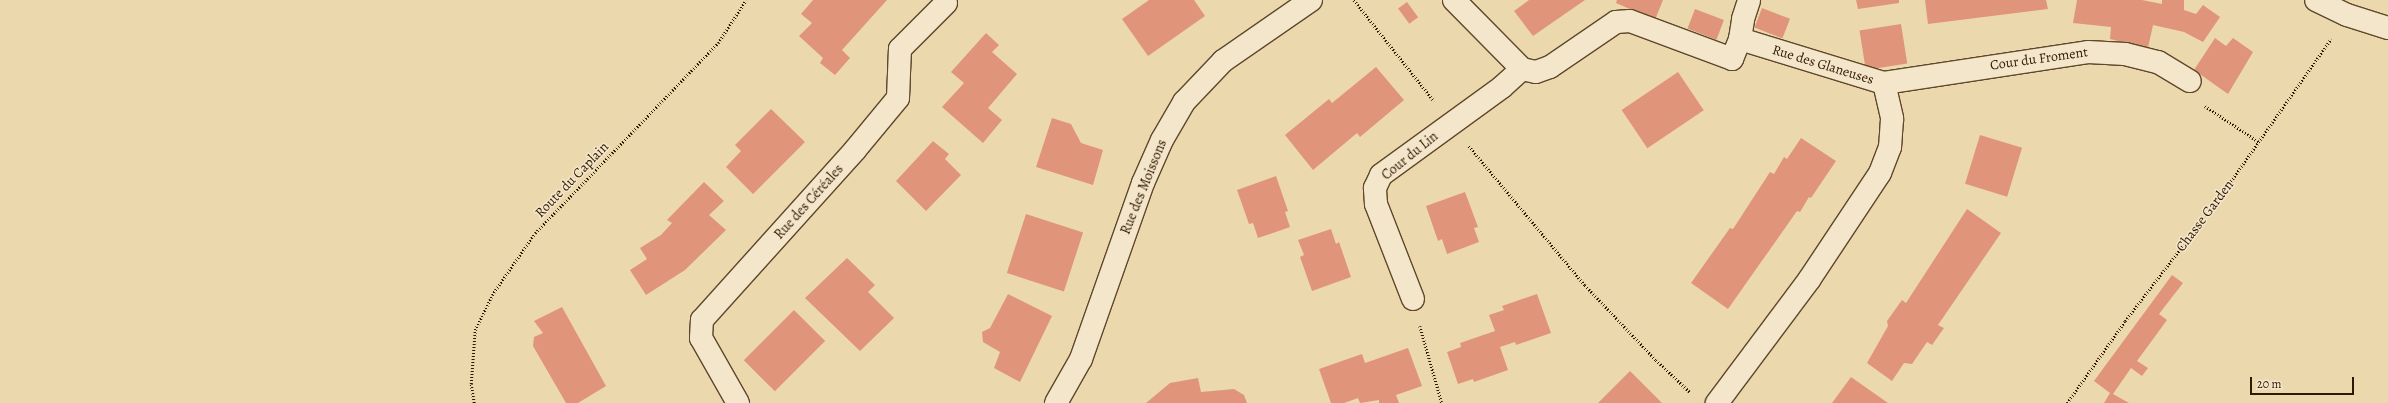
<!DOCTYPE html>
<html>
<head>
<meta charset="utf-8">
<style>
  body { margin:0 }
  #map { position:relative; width:2388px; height:403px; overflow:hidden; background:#ecd8ad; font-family:Alegreya,serif }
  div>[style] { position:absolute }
  .building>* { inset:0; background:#e0957a; transform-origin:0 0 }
  .path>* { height:2.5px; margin-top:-1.25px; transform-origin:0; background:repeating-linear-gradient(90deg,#301700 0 1px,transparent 0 3px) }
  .roads { filter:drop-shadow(1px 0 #5f472b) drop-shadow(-1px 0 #5f472b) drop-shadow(0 1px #5f472b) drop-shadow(0 -1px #5f472b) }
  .street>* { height:22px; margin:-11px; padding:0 11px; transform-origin:11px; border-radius:11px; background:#f3e6ca }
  span { translate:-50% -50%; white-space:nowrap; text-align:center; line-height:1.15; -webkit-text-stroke:3px #f3e6ca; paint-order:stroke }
  .street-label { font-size:14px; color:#301700 }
  .scale { position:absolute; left:2250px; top:377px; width:104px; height:18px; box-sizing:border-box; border:2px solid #301700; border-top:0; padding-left:5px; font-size:12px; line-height:14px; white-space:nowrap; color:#301700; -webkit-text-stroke:3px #f3e6ca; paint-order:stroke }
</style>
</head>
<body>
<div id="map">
  <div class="building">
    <i style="clip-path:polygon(813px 0,887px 0,842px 50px,850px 58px,835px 75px,820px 63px,823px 58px,799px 36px,812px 23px,801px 14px)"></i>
    <i style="clip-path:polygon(1149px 0,1194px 0,1205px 16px,1148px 56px,1122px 19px)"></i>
    <i style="clip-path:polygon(1529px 0,1585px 0,1533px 36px,1514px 11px)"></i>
    <i style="clip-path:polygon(1617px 0,1663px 0,1655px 20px,1616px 3px)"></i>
    <i style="clip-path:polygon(1856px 0,1899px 0,1899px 3px,1858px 9px)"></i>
    <i style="clip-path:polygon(1925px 0,2046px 0,2048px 9px,1928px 24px)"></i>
    <i style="clip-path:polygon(2077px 0,2142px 0,2162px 4px,2162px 0,2184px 0,2184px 10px,2196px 14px,2203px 5px,2220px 17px,2203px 42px,2184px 32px,2153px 25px,2148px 48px,2110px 39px,2111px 27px,2073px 23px)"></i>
    <i style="left:1407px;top:2px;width:19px;height:11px;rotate:54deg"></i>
    <i style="left:1762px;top:8px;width:30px;height:21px;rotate:21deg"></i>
    <i style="left:1695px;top:9px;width:31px;height:21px;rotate:21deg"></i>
    <i style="left:1901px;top:24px;width:40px;height:42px;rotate:81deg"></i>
    <i style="clip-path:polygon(986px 33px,999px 45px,992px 52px,1017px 74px,988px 108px,1002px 120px,983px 143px,942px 107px,964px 83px,951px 72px)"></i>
    <i style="clip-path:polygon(2215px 38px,2226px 46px,2233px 38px,2253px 52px,2228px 94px,2194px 70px)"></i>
    <i style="clip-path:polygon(1376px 67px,1404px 100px,1360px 137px,1357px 133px,1313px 170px,1285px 135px,1329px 99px,1332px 103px)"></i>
    <i style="left:1678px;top:72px;width:46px;height:68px;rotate:56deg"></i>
    <i style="clip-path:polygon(771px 109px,805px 142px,753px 194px,726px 167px,741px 151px,735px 145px)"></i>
    <i style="clip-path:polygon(1052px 118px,1071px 124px,1081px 143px,1103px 150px,1093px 185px,1036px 167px)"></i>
    <i style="left:1980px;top:135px;width:44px;height:51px;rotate:17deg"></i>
    <i style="clip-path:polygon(1801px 138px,1836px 161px,1811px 198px,1809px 197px,1800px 212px,1797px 211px,1728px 309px,1691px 283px,1730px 228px,1733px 229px,1770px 172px,1774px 174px,1784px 157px,1787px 159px)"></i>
    <i style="clip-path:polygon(933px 141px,949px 154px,945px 159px,961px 175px,926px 211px,896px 181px)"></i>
    <i style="clip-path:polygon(1276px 176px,1288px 211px,1285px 212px,1290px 227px,1258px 238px,1253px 223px,1249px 224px,1237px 190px)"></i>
    <i style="clip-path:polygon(704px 182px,724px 201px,709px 215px,726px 230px,685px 270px,646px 295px,630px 270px,647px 259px,640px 248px,661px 235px,672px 223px,667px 220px)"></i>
    <i style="clip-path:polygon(1465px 192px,1478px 227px,1474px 228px,1479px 242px,1447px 254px,1442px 239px,1438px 241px,1426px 206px)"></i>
    <i style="clip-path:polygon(1967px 209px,2001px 233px,1938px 325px,1944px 328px,1932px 345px,1927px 342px,1912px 364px,1904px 363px,1892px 381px,1867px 363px,1888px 326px,1887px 321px,1902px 300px,1906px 303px)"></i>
    <i style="left:1026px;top:214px;width:60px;height:62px;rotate:18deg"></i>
    <i style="clip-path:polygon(1331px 229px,1336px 244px,1339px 242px,1351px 277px,1312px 291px,1300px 257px,1304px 255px,1298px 240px)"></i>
    <i style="clip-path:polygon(847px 258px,875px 285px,868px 292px,894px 318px,860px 351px,805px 298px)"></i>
    <i style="clip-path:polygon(2172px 275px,2183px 283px,2159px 314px,2167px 320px,2137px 361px,2148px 368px,2142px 376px,2131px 368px,2113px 394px,2129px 403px,2104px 403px,2110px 393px,2094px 381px)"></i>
    <i style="clip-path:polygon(1008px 294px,1052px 316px,1020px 382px,994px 368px,1000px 352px,983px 342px,982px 332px,990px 328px)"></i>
    <i style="clip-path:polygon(1537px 294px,1551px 333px,1516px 345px,1515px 342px,1500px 347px,1508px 370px,1474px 382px,1473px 379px,1458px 384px,1447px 352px,1461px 347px,1460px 343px,1495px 331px,1489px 315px,1504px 310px,1502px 306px)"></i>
    <i style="clip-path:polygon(562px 307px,606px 386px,578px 403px,566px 403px,533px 346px,534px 337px,543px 333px,534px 321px)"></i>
    <i style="left:794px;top:310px;width:44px;height:71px;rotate:45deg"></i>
    <i style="clip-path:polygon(1408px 348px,1422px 386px,1396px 395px,1399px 403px,1379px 403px,1379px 400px,1360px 403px,1358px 398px,1344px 403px,1331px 403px,1319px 369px,1362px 354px,1365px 363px)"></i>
    <i style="clip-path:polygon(1630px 371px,1662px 403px,1598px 403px)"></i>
    <i style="clip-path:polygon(1851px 377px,1888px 403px,1832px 403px)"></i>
    <i style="clip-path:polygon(1198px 378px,1201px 392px,1234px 389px,1244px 395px,1247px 403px,1146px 403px,1170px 383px)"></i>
  </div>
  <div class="path">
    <i style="left:1354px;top:0;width:129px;rotate:51.6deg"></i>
    <i style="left:2205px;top:106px;width:65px;rotate:33.7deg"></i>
    <i style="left:1469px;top:146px;width:181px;rotate:50.2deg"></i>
    <i style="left:1585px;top:285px;width:103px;rotate:46.6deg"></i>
    <i style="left:1656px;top:360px;width:47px;rotate:43.3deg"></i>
    <i style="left:1420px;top:326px;width:80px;rotate:74.1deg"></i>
    <i style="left:474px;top:403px;width:19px;rotate:-99deg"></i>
    <i style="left:471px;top:384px;width:54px;rotate:-85.8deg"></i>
    <i style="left:475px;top:330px;width:39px;rotate:-64deg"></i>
    <i style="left:492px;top:295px;width:75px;rotate:-55.3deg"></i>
    <i style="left:535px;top:233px;width:264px;rotate:-46.1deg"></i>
    <i style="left:718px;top:43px;width:51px;rotate:-56.9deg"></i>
    <i style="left:2067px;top:403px;width:100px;rotate:-54.7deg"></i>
    <i style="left:2125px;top:321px;width:151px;rotate:-52.5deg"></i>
    <i style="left:2217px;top:201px;width:198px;rotate:-54.9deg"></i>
  </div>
  <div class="roads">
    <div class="street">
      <i style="left:1454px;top:0;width:97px;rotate:45.4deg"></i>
      <i style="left:1522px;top:69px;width:14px;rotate:12deg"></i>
      <i style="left:1536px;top:72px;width:15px;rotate:-20deg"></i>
      <i style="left:1550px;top:67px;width:80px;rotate:-34.3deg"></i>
      <i style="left:1616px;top:22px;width:14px;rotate:-4deg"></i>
      <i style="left:1630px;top:21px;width:109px;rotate:20.4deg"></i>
      <i style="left:1732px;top:59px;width:22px;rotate:-68deg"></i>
      <i style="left:1740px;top:39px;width:151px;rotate:17deg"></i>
      <i style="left:1884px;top:83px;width:37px;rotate:77deg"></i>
      <i style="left:1892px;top:119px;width:28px;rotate:94deg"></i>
      <i style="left:1890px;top:147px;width:28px;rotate:111deg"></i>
      <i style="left:1880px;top:173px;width:128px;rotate:123.6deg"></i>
      <i style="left:1809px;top:280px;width:154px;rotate:126.8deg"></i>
      <i style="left:2316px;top:0;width:34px;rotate:26deg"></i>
      <i style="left:2347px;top:15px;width:43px;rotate:17.6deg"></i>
      <i style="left:1740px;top:39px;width:20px;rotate:-81deg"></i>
      <i style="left:1743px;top:19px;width:20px;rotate:-72deg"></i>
      <i style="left:1884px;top:83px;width:206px;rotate:-8.6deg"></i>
      <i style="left:2088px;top:52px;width:37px;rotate:3deg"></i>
      <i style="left:2125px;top:54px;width:34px;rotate:14deg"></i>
      <i style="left:2158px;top:62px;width:37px;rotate:31deg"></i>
      <i style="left:1413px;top:299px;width:102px;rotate:-111.3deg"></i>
      <i style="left:1376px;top:204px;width:16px;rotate:-94deg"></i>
      <i style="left:1375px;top:188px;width:14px;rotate:-65deg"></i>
      <i style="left:1381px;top:175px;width:150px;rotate:-36deg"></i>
      <i style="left:1502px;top:87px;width:27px;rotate:-42deg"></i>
      <i style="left:738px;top:403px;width:75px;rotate:-119.6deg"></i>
      <i style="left:701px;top:338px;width:18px;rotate:-87deg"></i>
      <i style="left:702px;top:320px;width:229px;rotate:-48deg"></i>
      <i style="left:855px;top:150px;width:67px;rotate:-50.4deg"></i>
      <i style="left:898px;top:98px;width:49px;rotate:-87.7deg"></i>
      <i style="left:900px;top:49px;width:65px;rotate:-45deg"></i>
      <i style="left:1056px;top:403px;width:51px;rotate:-60.4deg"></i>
      <i style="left:1081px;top:359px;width:187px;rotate:-70.6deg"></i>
      <i style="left:1143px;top:183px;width:47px;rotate:-66.2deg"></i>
      <i style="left:1162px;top:140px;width:44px;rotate:-59.9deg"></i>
      <i style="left:1184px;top:102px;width:57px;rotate:-46.4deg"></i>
      <i style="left:1223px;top:61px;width:107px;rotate:-34.7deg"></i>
    </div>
  </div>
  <div class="street-label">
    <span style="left:2039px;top:59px;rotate:-8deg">Cour du Froment</span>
    <span style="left:1823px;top:65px;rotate:17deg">Rue des Glaneuses</span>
    <span style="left:1410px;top:156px;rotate:-39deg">Cour du Lin</span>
    <span style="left:572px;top:180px;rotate:-46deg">Route du Caplain</span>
    <span style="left:1144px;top:187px;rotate:-68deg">Rue des Moissons</span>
    <span style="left:809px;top:202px;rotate:-48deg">Rue des Céréales</span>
    <span style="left:2205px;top:216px;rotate:-53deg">Chasse Garden</span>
  </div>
  <div class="scale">20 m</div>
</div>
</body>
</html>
